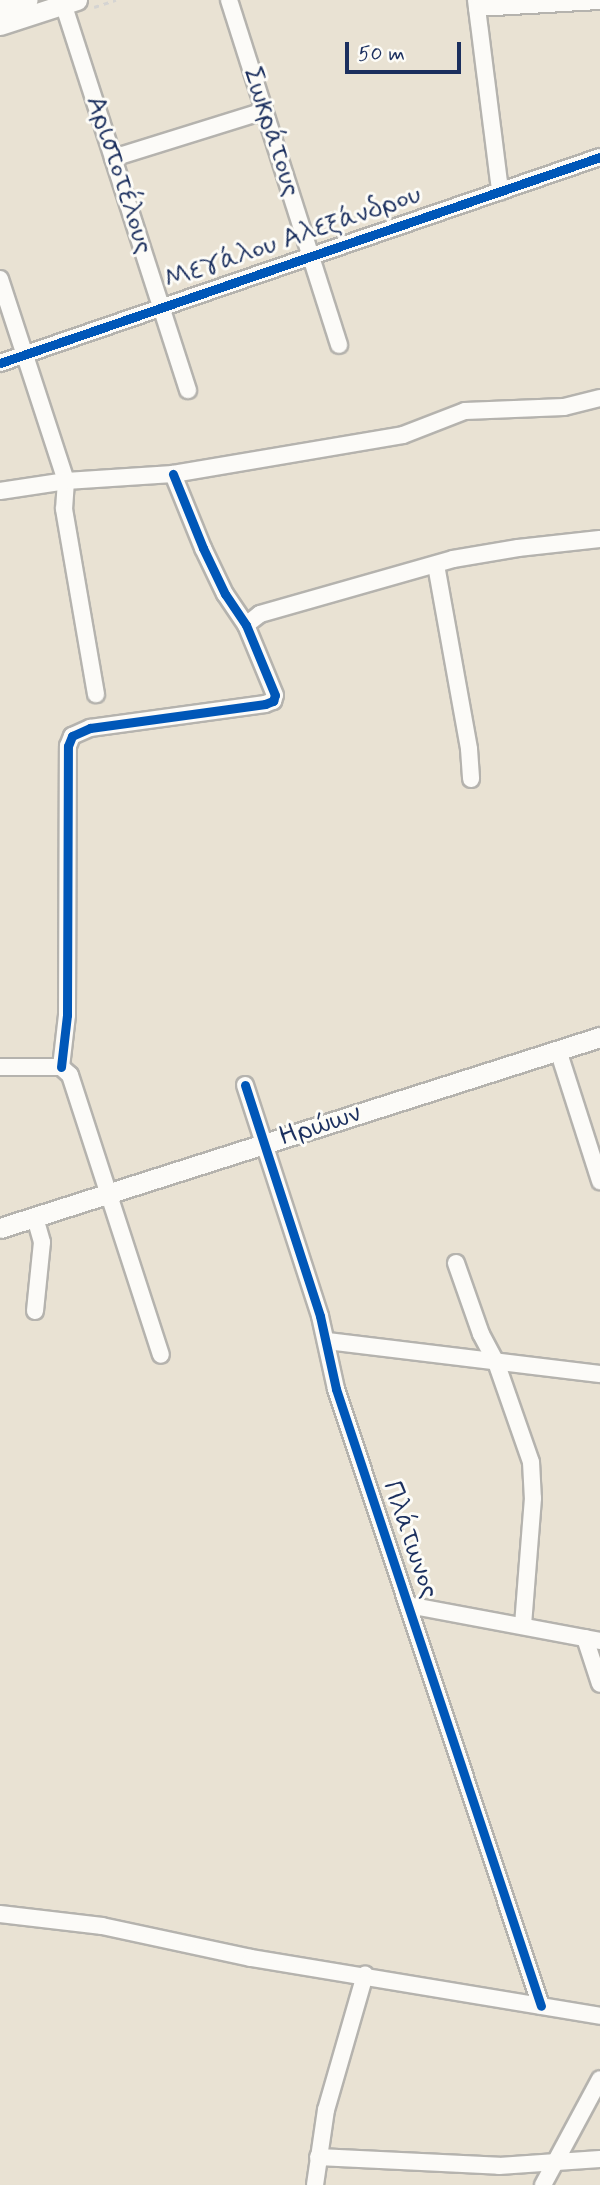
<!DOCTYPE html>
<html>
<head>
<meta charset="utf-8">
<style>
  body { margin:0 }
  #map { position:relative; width:600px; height:2185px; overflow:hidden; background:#e9e2d3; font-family:Mynerve,sans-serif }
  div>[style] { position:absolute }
  .path>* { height:2.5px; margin-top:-1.25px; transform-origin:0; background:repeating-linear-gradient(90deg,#d5d4d2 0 5px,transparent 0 10px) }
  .roads { filter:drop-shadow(2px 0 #b5b3ae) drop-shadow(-2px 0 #b5b3ae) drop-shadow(0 2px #b5b3ae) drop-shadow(0 -2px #b5b3ae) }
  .minor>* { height:16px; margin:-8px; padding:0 8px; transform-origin:8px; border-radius:8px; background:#fcfbf8 }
  .tertiary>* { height:19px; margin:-9.5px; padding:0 9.5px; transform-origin:9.5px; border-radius:9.5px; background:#fcfbf8 }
  .cycleway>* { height:9px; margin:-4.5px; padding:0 4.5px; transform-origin:4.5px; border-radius:4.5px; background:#0057b8 }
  span { translate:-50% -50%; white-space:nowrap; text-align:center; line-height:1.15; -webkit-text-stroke:6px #fdfcf7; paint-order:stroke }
  .street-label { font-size:28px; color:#1b2f5e }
  .scale { position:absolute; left:345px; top:42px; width:116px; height:32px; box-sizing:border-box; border:4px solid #1b2f5e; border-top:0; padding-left:9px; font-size:21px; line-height:24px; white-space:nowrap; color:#1b2f5e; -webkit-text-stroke:5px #fdfcf7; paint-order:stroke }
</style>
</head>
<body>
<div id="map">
  <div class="path">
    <i style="left:94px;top:7px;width:23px;rotate:-18deg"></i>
  </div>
  <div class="roads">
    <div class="minor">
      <i style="left:62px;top:0;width:410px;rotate:72.1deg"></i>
      <i style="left:229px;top:0;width:362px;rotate:72.3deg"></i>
      <i style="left:476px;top:0;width:193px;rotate:82.8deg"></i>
      <i style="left:477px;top:8px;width:123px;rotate:-3.3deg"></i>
      <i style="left:113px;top:158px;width:158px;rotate:-17.3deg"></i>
      <i style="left:0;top:279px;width:213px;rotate:71.9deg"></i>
      <i style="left:66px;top:481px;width:28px;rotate:94deg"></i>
      <i style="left:64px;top:509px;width:188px;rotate:80.2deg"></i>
      <i style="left:0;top:363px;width:634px;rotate:-18.95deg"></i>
      <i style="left:0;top:491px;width:67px;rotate:-8.6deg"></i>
      <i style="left:66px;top:481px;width:107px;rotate:-3.7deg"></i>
      <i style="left:173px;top:474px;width:233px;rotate:-9.6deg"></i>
      <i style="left:403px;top:435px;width:66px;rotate:-21.2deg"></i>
      <i style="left:465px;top:411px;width:99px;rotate:-2.3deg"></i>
      <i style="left:564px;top:407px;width:37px;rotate:-14deg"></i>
      <i style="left:436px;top:565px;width:187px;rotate:79.8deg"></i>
      <i style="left:469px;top:749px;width:30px;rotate:86deg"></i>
      <i style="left:246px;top:625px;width:18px;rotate:-38deg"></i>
      <i style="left:260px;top:614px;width:201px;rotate:-15.9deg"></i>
      <i style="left:453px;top:559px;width:66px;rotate:-9.6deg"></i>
      <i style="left:518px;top:548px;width:82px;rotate:-6.3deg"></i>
      <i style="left:558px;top:1050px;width:138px;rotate:72.2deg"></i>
      <i style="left:0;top:1067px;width:61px"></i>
      <i style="left:61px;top:1067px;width:12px;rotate:42deg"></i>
      <i style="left:70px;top:1075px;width:294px;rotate:72deg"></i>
      <i style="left:61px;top:1067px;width:52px;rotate:-83.4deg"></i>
      <i style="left:67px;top:1015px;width:269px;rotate:-89.8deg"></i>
      <i style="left:68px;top:746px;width:11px;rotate:-68deg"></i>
      <i style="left:72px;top:736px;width:20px;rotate:-24deg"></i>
      <i style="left:90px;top:728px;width:177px;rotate:-7.8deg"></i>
      <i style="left:265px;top:704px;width:9px;rotate:-21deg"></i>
      <i style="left:273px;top:701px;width:6px;rotate:-72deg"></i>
      <i style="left:275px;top:695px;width:76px;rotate:-112.5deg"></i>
      <i style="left:246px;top:625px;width:37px;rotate:-124deg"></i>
      <i style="left:225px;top:594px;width:51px;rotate:-115.6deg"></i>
      <i style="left:203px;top:548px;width:80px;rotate:-112.1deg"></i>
      <i style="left:245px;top:1085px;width:243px;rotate:72deg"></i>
      <i style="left:320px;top:1316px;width:75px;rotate:77.6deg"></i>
      <i style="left:336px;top:1389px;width:650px;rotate:71.62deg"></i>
      <i style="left:456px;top:1263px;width:75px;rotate:70.6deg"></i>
      <i style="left:481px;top:1334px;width:32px;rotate:62deg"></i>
      <i style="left:496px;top:1362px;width:106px;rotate:70.7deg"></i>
      <i style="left:531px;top:1462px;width:36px;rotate:87deg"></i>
      <i style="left:533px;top:1498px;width:128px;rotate:94.5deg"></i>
      <i style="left:35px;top:1311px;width:69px;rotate:-84.2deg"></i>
      <i style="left:42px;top:1242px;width:26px;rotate:-106deg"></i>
      <i style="left:327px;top:1341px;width:275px;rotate:6.9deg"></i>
      <i style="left:408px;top:1605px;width:195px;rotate:10.6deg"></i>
      <i style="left:585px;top:1638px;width:48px;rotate:71.9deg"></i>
      <i style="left:0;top:1914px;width:103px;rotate:6.7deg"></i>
      <i style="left:102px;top:1926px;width:152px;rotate:12.1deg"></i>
      <i style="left:251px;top:1958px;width:354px;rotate:9.4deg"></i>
      <i style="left:318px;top:2157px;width:181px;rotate:2.8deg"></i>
      <i style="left:499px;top:2166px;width:101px;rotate:-4deg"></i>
      <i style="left:315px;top:2185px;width:76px;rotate:-81.7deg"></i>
      <i style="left:326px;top:2110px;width:141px;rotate:-73.9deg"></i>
      <i style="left:543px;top:2185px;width:120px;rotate:-61.7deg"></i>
    </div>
    <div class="tertiary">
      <i style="left:0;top:9px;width:29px;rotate:-18deg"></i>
      <i style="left:0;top:25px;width:81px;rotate:-18deg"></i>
      <i style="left:0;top:1228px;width:630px;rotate:-17.66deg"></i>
    </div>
  </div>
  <div class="cycleway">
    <i style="left:0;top:363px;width:634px;rotate:-18.95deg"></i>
    <i style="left:61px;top:1067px;width:52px;rotate:-83.4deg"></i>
    <i style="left:67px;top:1015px;width:269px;rotate:-89.8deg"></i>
    <i style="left:68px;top:746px;width:11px;rotate:-68deg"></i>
    <i style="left:72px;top:736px;width:20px;rotate:-24deg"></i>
    <i style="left:90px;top:728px;width:177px;rotate:-7.8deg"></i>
    <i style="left:265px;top:704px;width:9px;rotate:-21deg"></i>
    <i style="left:273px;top:701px;width:6px;rotate:-72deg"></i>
    <i style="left:275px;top:695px;width:76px;rotate:-112.5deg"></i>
    <i style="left:246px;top:625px;width:37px;rotate:-124deg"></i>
    <i style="left:225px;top:594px;width:51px;rotate:-115.6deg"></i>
    <i style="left:203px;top:548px;width:80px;rotate:-112.1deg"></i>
    <i style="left:245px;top:1085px;width:243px;rotate:72deg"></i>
    <i style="left:320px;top:1316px;width:75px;rotate:77.6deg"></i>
    <i style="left:336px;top:1389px;width:650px;rotate:71.62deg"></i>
  </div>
  <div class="street-label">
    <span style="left:271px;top:132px;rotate:72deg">Σωκράτους</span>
    <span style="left:119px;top:175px;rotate:72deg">Αριστοτέλους</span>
    <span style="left:293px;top:238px;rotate:-19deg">Μεγάλου Αλεξάνδρου</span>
    <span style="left:320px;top:1126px;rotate:-18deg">Ηρώων</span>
    <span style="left:410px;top:1540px;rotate:71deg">Πλάτωνος</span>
  </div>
  <div class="scale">50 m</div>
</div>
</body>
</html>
